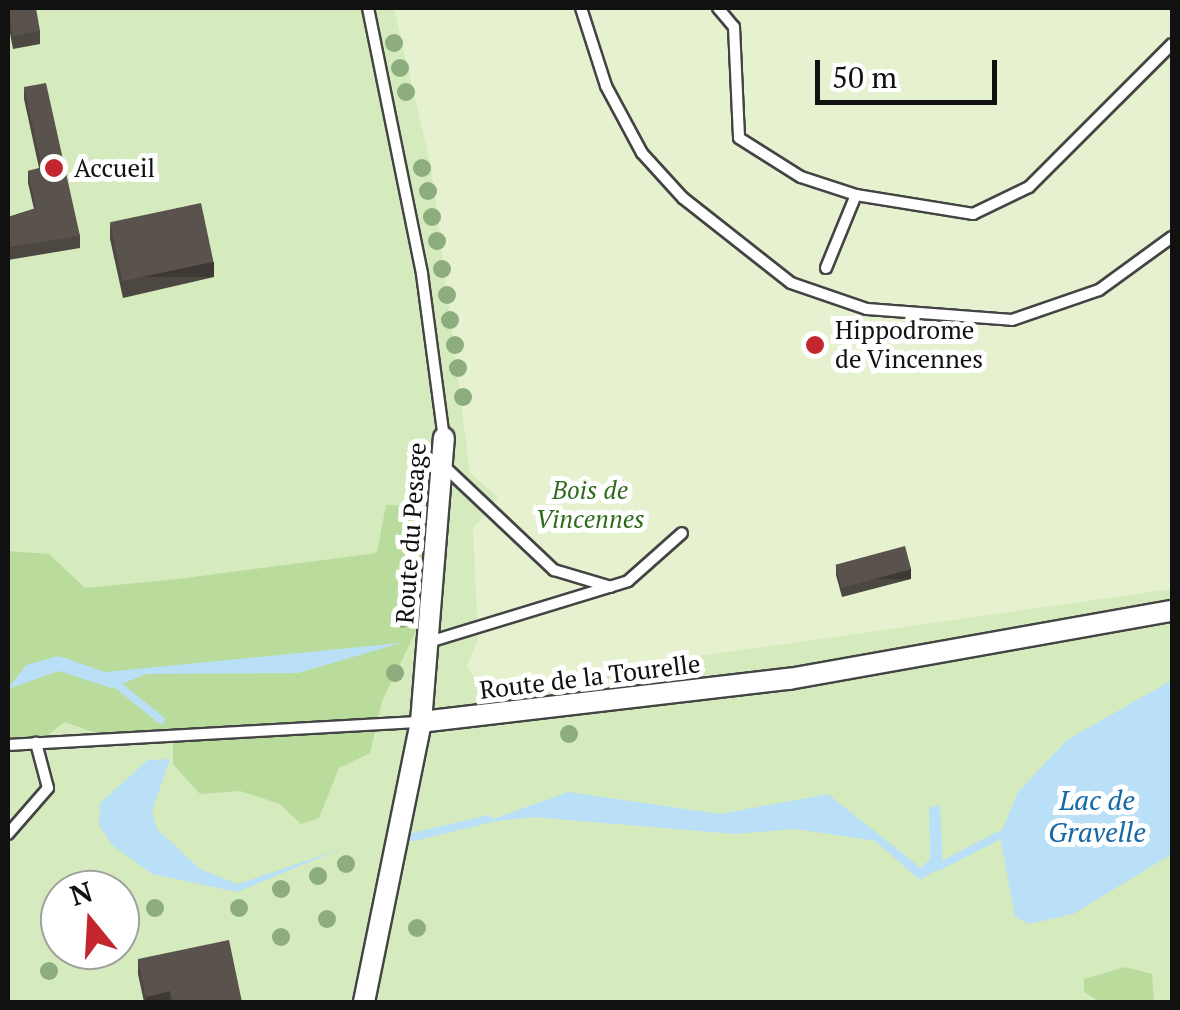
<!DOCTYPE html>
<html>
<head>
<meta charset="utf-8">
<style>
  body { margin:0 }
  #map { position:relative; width:1180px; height:1010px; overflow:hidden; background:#fffdf5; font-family:"PT Serif",serif }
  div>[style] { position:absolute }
  .green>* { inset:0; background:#d5ebbd }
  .forest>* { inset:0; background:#b9dc9c }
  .pitch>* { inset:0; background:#e6f2cf }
  .water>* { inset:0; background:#b9e0f7 }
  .stream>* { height:8px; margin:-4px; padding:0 4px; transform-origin:4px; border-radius:4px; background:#b9e0f7 }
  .roads { filter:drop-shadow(2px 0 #444) drop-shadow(-2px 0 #444) drop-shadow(0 2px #444) drop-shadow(0 -2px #444) }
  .lane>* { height:10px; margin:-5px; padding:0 5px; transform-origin:5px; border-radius:5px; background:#fff }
  .street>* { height:20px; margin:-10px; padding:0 10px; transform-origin:10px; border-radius:10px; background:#fff }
  .trees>* { width:18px; height:18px; margin:-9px; border-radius:50%; background:#8dad7f }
  .wall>* { inset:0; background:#4d4742 }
  .shaded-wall>* { inset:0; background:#3f3936; transform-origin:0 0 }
  .building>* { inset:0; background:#5a524d; transform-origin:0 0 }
  .dots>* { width:28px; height:28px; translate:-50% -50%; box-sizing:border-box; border:5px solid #fff; border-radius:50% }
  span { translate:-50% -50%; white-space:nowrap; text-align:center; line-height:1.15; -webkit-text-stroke:10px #fff; paint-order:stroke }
  .poi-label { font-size:25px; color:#111 }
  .left { translate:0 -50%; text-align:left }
  .park-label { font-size:25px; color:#2f6b1f; font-style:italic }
  .street-label { font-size:25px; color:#111 }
  .water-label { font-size:28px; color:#1768a6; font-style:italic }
  .frame { position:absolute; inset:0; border:10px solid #111; pointer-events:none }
  .north { position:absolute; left:40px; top:870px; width:100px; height:100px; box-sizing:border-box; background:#fff; border:2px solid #a0a0a0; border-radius:50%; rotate:342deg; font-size:28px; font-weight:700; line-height:40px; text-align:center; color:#111 }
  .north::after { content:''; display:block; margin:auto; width:35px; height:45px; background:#c4262e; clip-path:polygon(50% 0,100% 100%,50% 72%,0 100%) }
  .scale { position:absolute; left:815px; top:60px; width:182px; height:45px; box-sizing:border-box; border:5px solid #111; border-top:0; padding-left:12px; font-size:30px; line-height:35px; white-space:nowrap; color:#111; -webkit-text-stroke:8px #fff; paint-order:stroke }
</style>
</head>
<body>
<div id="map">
  <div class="green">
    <i style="clip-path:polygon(evenodd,8px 8px,1172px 8px,1172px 1002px,8px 1002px,8px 8px,60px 890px,120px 890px,120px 950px,60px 950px,60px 890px)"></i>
  </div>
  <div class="forest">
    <i style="clip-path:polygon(386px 505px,425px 506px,418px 627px,382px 701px,370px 753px,339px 768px,319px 818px,301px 824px,280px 804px,240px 791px,200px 794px,173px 764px,173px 728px,101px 735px,65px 722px,32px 747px,8px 747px,8px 551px,49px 554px,85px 588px,178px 579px,377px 553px)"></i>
    <i style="clip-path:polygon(1125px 967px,1152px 974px,1154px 1002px,1100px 1002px,1084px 992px,1084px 979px)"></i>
  </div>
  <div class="pitch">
    <i style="clip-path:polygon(394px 8px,1172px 8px,1172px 589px,481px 687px,467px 666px,478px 639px,473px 529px,498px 497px,470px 473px,431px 166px)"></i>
  </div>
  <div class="water">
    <i style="clip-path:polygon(401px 643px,298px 673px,147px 674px,111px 688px,59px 671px,8px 689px,26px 665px,59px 656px,105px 672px)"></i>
    <i style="clip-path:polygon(1172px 680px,1172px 854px,1073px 914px,1029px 924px,1015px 917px,1000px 835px,1018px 792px,1067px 740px)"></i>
    <i style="clip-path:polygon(170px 759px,152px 811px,157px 829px,200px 869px,238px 884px,341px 849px,237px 892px,152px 874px,112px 845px,99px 825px,100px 803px,148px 760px)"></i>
    <i style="clip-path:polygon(568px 792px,720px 814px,828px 794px,921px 868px,930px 859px,929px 808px,940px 805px,943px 866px,920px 880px,875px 841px,796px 829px,735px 834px,532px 817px,482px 823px)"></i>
  </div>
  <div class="stream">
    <i style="left:114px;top:682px;width:60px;rotate:39deg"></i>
    <i style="left:413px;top:837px;width:77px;rotate:-13.5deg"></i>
    <i style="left:938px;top:867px;width:70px;rotate:-27.3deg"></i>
  </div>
  <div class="roads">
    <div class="lane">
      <i style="left:368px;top:8px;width:271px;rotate:78.5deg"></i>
      <i style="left:422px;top:274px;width:165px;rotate:82.4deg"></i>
      <i style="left:581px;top:8px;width:82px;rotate:72.2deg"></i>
      <i style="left:606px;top:86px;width:76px;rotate:61.8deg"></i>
      <i style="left:642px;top:153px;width:61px;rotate:47.7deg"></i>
      <i style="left:683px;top:198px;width:137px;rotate:38.2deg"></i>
      <i style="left:791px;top:283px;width:80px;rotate:18.9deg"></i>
      <i style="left:867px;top:309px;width:145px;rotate:4.3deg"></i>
      <i style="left:1012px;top:320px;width:92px;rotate:-19deg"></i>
      <i style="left:1099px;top:290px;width:90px;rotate:-36deg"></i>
      <i style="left:718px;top:8px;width:25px;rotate:50deg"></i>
      <i style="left:734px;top:27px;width:111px;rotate:87.4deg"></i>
      <i style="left:739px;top:138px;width:73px;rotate:32.2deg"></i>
      <i style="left:801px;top:177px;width:58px;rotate:18.1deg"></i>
      <i style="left:856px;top:195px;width:119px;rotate:9.2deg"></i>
      <i style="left:973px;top:214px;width:62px;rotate:-25.7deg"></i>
      <i style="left:1029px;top:187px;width:202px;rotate:-45deg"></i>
      <i style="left:826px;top:268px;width:79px;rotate:-67.7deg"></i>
      <i style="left:446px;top:468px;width:149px;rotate:43.4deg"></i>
      <i style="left:554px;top:570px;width:59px;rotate:16.6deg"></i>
      <i style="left:429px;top:642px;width:208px;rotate:-17deg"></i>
      <i style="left:628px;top:581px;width:72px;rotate:-41.6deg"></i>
      <i style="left:8px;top:745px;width:414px;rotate:-3.2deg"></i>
      <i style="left:8px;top:834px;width:61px;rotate:-49deg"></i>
      <i style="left:48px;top:788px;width:47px;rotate:-104.9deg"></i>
    </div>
    <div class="street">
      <i style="left:421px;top:722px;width:371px;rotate:-6.7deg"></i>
      <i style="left:789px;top:679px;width:389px;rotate:-10.1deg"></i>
      <i style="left:364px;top:1002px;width:286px;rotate:-78.5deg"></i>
      <i style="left:421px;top:722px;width:285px;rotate:-85.4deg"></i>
    </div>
  </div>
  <div class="trees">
    <i style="left:394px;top:43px"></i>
    <i style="left:400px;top:68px"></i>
    <i style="left:406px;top:92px"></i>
    <i style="left:422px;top:168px"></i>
    <i style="left:428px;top:191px"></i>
    <i style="left:432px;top:217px"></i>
    <i style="left:437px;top:241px"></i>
    <i style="left:442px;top:269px"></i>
    <i style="left:447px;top:295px"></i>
    <i style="left:450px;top:320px"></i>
    <i style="left:455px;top:345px"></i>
    <i style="left:458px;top:368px"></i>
    <i style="left:463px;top:397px"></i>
    <i style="left:411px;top:533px"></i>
    <i style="left:412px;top:564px"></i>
    <i style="left:402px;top:619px"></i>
    <i style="left:395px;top:673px"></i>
    <i style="left:569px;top:734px"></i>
    <i style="left:346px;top:864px"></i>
    <i style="left:318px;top:876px"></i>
    <i style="left:281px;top:889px"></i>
    <i style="left:155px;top:908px"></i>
    <i style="left:239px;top:908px"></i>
    <i style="left:327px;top:919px"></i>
    <i style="left:417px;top:928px"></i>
    <i style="left:281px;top:937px"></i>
    <i style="left:49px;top:971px"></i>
  </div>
  <div class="wall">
    <i style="clip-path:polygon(8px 8px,40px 31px,40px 44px,13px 49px,8px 23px)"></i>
    <i style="clip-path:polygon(24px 87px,80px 236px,80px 248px,8px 260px,8px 217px,34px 209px,28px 183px,28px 171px,39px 168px,24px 99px)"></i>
    <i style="clip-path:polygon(110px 224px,214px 277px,123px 298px,110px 239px)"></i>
    <i style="clip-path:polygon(836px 565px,911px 579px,842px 597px,836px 575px)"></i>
    <i style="clip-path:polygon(138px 959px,242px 1002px,144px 1002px,138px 974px)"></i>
  </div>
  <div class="shaded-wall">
    <i style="left:214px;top:262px;width:15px;height:93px;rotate:90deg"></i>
    <i style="left:911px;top:569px;width:10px;height:71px;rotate:90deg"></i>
    <i style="clip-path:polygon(170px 991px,170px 1002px,146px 1002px,146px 997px)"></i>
  </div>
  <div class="building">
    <i style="clip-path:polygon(8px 8px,36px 8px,40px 31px,13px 36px)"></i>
    <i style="clip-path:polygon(46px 83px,80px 236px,8px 247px,8px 217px,36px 208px,28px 171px,42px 168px,24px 87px)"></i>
    <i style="left:201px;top:203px;width:60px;height:93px;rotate:78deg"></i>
    <i style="left:905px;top:546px;width:24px;height:72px;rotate:75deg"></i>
    <i style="clip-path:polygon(229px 940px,242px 1002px,174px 1002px,170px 991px,146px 997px,138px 959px)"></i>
  </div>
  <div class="dots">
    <i style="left:54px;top:168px;background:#c4262e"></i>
    <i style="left:815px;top:345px;background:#c4262e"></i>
  </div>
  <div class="poi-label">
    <span class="left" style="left:74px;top:168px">Accueil</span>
    <span class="left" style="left:835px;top:345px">Hippodrome<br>de Vincennes</span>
  </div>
  <div class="park-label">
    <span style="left:590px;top:505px">Bois de<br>Vincennes</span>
  </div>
  <div class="street-label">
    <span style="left:411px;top:533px;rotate:-86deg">Route du Pesage</span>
    <span style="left:590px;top:677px;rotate:-7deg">Route de la Tourelle</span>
  </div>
  <div class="water-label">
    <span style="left:1097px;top:816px">Lac de<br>Gravelle</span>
  </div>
  <div class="frame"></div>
  <div class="north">N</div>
  <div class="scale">50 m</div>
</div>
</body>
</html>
